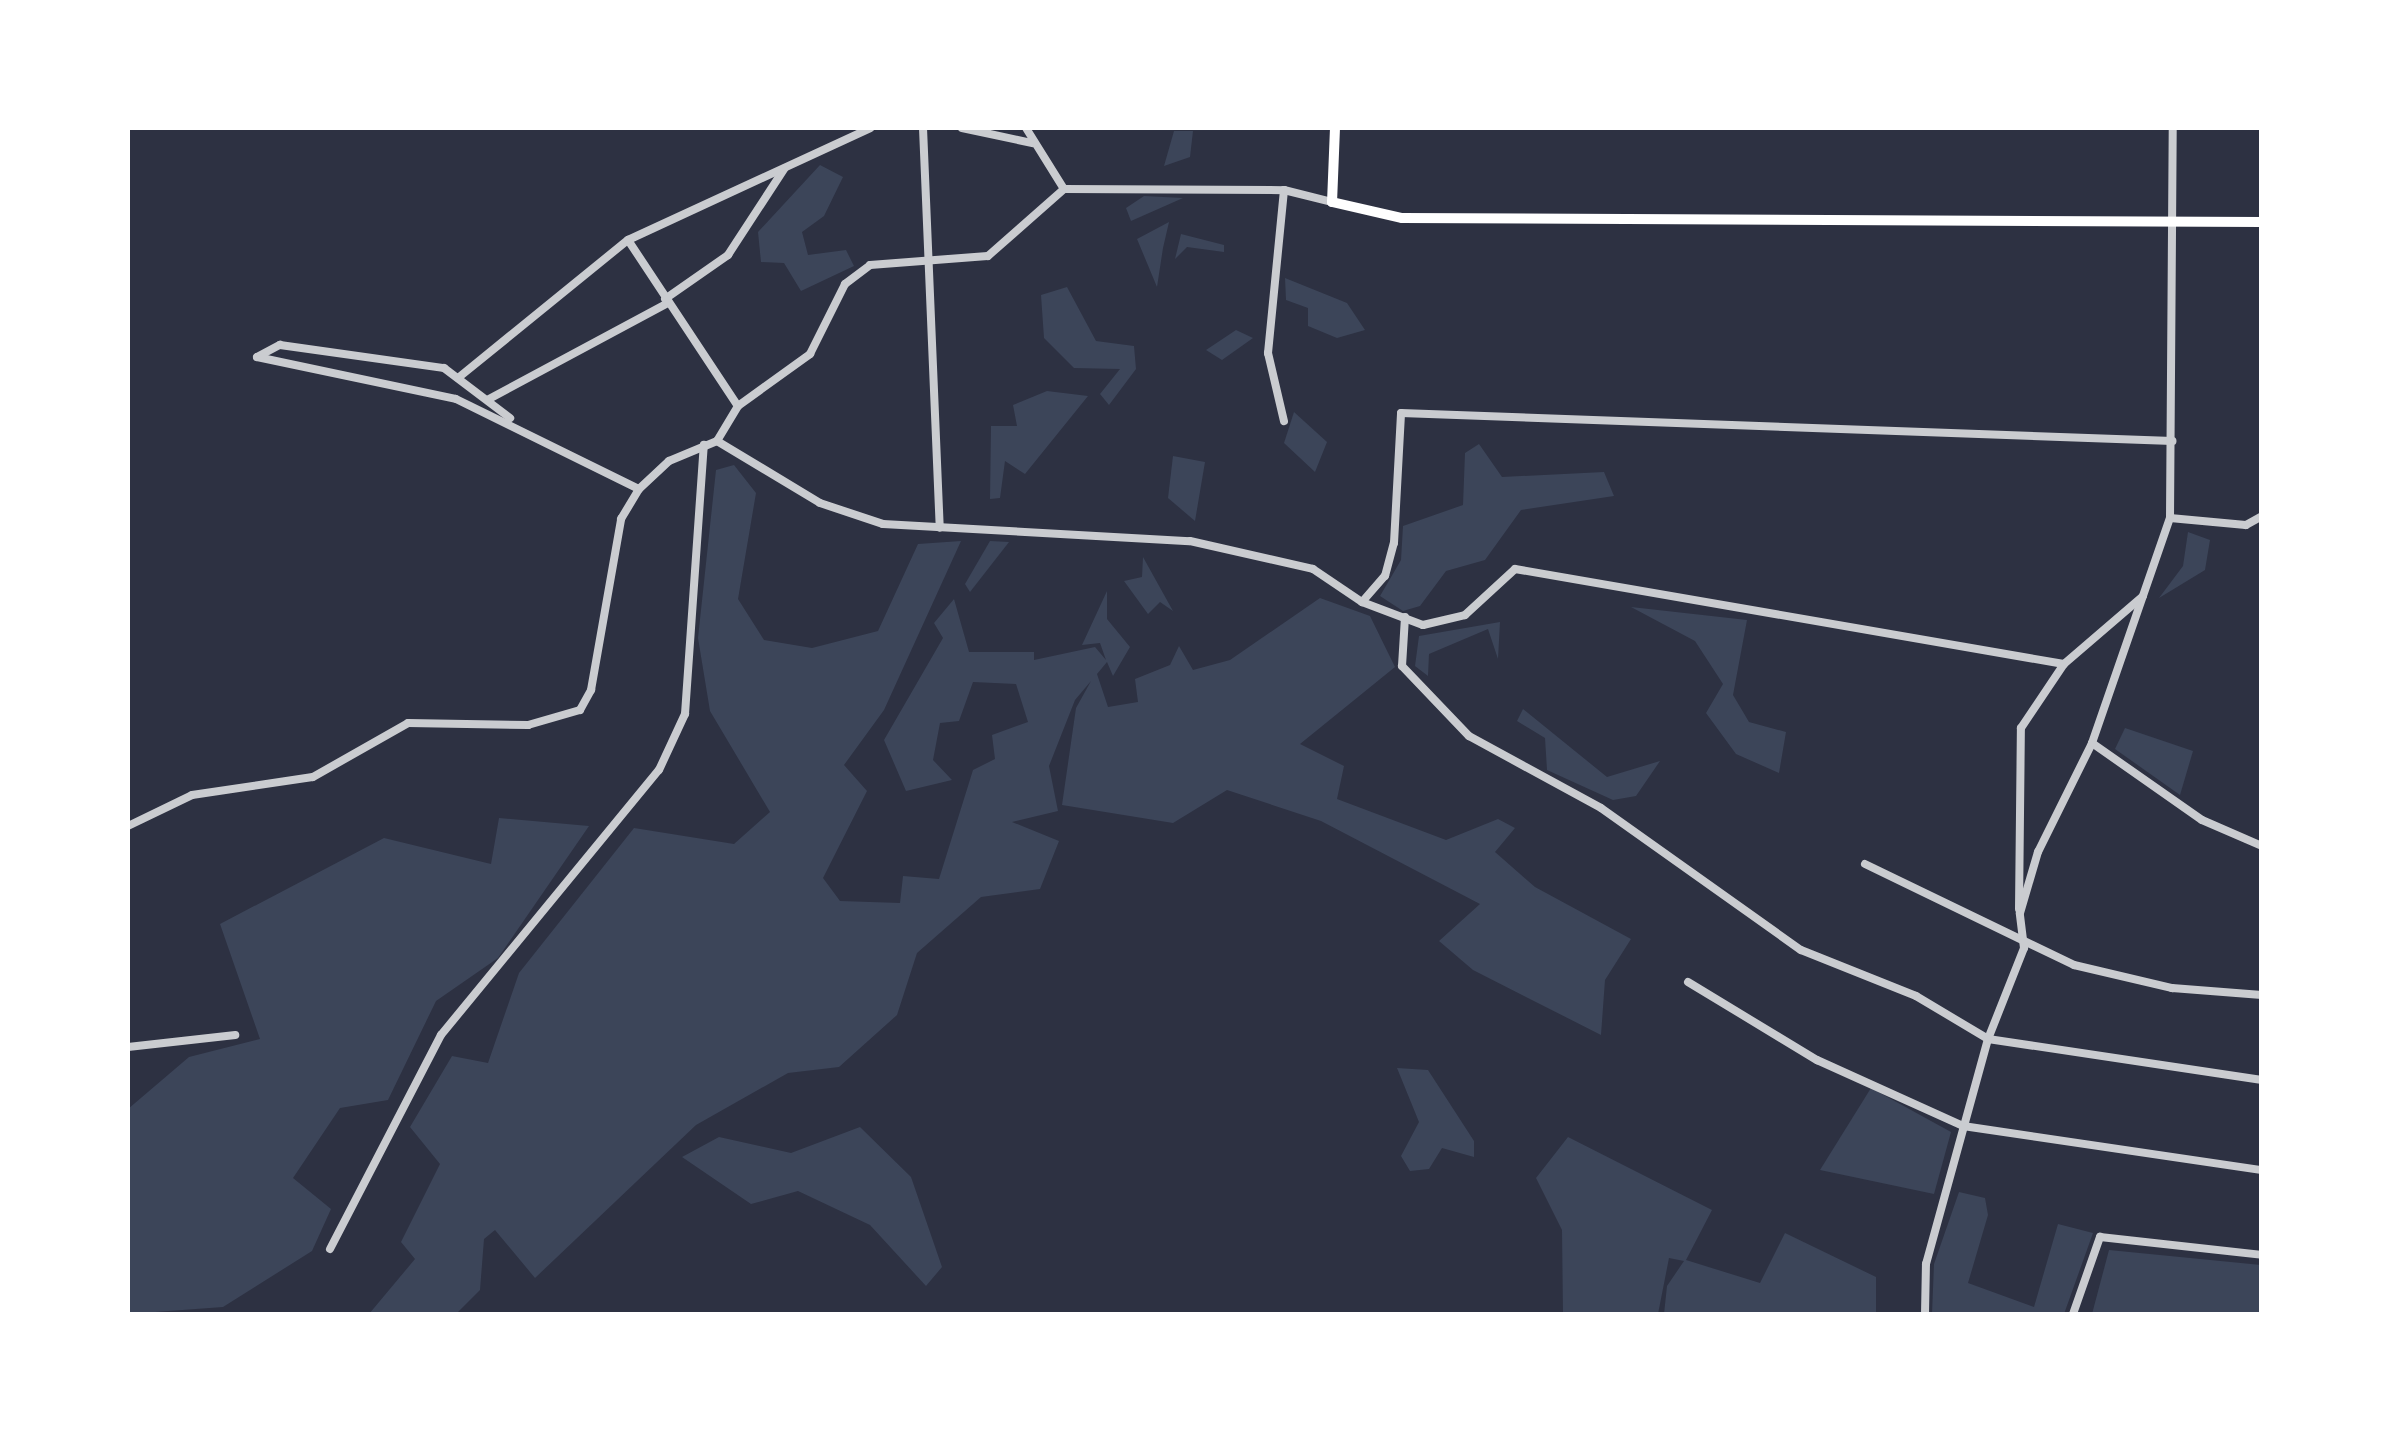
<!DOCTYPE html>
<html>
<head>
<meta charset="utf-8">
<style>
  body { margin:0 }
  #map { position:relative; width:2389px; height:1442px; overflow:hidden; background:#2d3142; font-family:"Source Serif 4",serif }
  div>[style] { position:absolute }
  .green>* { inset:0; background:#3c4559 }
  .minor>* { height:8px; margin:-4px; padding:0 4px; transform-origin:4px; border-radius:4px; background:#caccd0 }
  .secondary>* { height:10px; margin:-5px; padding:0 5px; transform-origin:5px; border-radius:5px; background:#fff }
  span { translate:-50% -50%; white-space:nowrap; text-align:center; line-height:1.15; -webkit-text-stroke:10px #fff; paint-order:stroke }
  .frame { position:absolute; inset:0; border:130px solid #fff; pointer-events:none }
</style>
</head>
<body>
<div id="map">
  <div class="green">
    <i style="clip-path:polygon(1174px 131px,1193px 131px,1190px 157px,1164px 166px)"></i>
    <i style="clip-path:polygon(820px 165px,843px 177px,824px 216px,802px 232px,808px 255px,846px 250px,854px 266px,801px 291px,784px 263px,761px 262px,758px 232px)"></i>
    <i style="clip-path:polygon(1144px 196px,1183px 198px,1131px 221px,1126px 208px)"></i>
    <i style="clip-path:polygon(1169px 222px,1163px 248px,1157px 287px,1137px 239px)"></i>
    <i style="clip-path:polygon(1181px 234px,1224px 245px,1224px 252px,1187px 247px,1175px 259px)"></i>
    <i style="clip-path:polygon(1285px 278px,1347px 303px,1365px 330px,1337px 338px,1308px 326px,1308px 308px,1286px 300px)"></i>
    <i style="clip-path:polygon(1067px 287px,1096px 341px,1134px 346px,1136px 369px,1109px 405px,1100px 394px,1120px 369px,1074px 368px,1044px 338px,1041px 295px)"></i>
    <i style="clip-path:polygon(1236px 330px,1253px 338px,1222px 360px,1206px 350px)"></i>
    <i style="clip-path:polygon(1047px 391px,1088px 396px,1025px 474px,1005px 461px,1000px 498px,990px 499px,991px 426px,1017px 426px,1013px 405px)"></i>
    <i style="clip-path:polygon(1294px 412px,1327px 442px,1315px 472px,1284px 443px)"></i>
    <i style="clip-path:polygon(1479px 444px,1502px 477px,1604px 472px,1614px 496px,1521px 510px,1485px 560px,1446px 571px,1420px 606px,1403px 611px,1380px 596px,1401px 560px,1403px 526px,1463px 505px,1465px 453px)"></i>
    <i style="clip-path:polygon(1173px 456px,1205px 462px,1195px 521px,1168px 498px)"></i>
    <i style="clip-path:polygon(734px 465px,756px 493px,738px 599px,764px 640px,812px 648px,878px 631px,918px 544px,961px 541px,884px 710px,844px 765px,867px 791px,823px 878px,840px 901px,900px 903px,903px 876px,939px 879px,973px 770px,995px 759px,992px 735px,1028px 722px,1016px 684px,973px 682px,959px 721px,940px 723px,933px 760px,952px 780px,906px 791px,884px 740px,943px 638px,934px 623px,954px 599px,969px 652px,1034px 652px,1034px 660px,1095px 647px,1106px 660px,1100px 643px,1082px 645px,1107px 591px,1107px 619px,1130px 647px,1113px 676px,1107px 662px,1097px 674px,1108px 707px,1138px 702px,1135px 679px,1170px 665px,1179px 646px,1193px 670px,1230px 660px,1320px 598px,1370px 616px,1395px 667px,1300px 744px,1344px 766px,1337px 799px,1446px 840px,1498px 819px,1515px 828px,1495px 852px,1535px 887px,1631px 939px,1605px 980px,1601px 1035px,1473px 970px,1439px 941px,1480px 904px,1321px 821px,1227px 790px,1173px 823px,1062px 805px,1076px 708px,1091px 681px,1075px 700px,1049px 766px,1058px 811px,1012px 822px,1059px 841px,1040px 889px,981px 897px,917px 953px,897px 1015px,839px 1067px,788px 1073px,696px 1125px,535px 1278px,495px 1230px,484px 1239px,480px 1290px,456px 1314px,369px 1314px,415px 1259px,401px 1242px,440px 1164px,410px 1127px,452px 1056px,488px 1063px,519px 973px,634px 828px,734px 844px,770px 812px,710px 711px,698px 638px,716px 470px)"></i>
    <i style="clip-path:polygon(2188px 532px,2210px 540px,2205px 570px,2159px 598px,2183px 566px)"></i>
    <i style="clip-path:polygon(990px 541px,1009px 542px,970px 592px,965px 584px)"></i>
    <i style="clip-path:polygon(1143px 557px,1173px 611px,1160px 602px,1148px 614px,1124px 581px,1142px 577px)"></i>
    <i style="clip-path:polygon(1631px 607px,1747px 620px,1733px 695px,1749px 722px,1786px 732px,1779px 773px,1736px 754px,1706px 713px,1723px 684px,1695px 641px)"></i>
    <i style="clip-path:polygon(1500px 622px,1498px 659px,1488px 629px,1429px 654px,1428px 676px,1415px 666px,1419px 636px)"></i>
    <i style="clip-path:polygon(1523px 709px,1607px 777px,1660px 761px,1636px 796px,1613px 800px,1547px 770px,1545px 738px,1517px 721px)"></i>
    <i style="clip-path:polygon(2125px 728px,2193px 751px,2180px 795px,2115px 749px)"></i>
    <i style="clip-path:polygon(499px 818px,589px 826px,498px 958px,436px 1001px,388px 1100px,340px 1108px,293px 1178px,331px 1209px,312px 1251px,223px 1307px,128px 1314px,128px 1109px,189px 1057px,260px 1039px,220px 924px,384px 838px,491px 864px)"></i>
    <i style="clip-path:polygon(1397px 1068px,1428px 1070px,1474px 1141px,1474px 1157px,1442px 1148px,1429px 1169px,1410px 1171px,1401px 1156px,1419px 1122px)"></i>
    <i style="clip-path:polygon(1871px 1088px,1951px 1132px,1934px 1194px,1820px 1170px)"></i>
    <i style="clip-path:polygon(860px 1127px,911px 1177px,942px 1267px,926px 1286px,870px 1225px,798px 1191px,751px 1204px,682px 1157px,719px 1137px,791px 1153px)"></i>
    <i style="clip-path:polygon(1568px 1137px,1712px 1210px,1686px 1260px,1760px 1283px,1785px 1233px,1876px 1277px,1876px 1314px,1664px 1314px,1667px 1286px,1684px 1261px,1669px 1258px,1658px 1314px,1563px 1314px,1562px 1230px,1536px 1178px)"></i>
    <i style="clip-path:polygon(1959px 1192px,1985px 1198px,1988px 1215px,1968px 1283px,2034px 1307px,2058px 1224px,2093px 1233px,2064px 1314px,1932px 1314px,1934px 1264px)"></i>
    <i style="clip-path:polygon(2109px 1250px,2261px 1265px,2261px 1314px,2092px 1314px)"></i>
  </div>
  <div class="minor">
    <i style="left:923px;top:128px;width:400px;rotate:87.6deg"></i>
    <i style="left:962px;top:128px;width:72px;rotate:12.1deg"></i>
    <i style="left:1026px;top:128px;width:72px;rotate:58.1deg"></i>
    <i style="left:1064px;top:189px;width:220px;rotate:0.3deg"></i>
    <i style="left:1284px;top:190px;width:49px;rotate:14deg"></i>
    <i style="left:1284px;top:190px;width:164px;rotate:95.6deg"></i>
    <i style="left:1268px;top:353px;width:70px;rotate:76.8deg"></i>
    <i style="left:628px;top:240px;width:199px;rotate:56.5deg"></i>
    <i style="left:665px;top:299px;width:77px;rotate:-34.9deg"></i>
    <i style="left:728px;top:255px;width:103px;rotate:-56.9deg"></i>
    <i style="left:257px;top:357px;width:203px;rotate:11.9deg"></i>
    <i style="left:456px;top:399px;width:204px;rotate:26.2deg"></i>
    <i style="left:257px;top:357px;width:26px;rotate:-28deg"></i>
    <i style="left:280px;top:345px;width:166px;rotate:8deg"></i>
    <i style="left:444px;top:368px;width:83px;rotate:37.1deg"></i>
    <i style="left:458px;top:378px;width:219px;rotate:-39.1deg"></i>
    <i style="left:628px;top:240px;width:267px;rotate:-24.8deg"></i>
    <i style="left:489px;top:399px;width:203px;rotate:-28.2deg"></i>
    <i style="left:717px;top:441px;width:120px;rotate:31deg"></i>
    <i style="left:820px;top:503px;width:66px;rotate:18.4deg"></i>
    <i style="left:883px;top:524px;width:307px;rotate:3.2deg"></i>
    <i style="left:1190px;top:541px;width:126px;rotate:12.8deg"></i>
    <i style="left:1313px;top:569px;width:59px;rotate:34deg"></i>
    <i style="left:1362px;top:602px;width:65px;rotate:20.7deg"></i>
    <i style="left:1423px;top:625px;width:43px;rotate:-13.4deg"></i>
    <i style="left:1465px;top:615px;width:68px;rotate:-42.6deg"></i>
    <i style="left:1515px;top:569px;width:557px;rotate:9.82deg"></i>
    <i style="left:2064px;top:664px;width:104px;rotate:-40.7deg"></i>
    <i style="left:2170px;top:518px;width:76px;rotate:5.3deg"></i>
    <i style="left:2246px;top:525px;width:18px;rotate:-29deg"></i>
    <i style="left:1362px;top:602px;width:35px;rotate:-49deg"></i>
    <i style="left:1385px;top:576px;width:34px;rotate:-75deg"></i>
    <i style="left:1394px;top:543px;width:130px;rotate:-86.9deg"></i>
    <i style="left:1401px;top:413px;width:772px;rotate:2.08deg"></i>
    <i style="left:1405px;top:617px;width:49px;rotate:93.5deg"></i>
    <i style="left:1402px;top:666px;width:97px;rotate:46.3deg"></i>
    <i style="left:1469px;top:736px;width:150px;rotate:28.6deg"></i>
    <i style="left:1601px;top:808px;width:245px;rotate:35.4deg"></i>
    <i style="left:1801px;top:950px;width:124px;rotate:21.8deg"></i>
    <i style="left:1916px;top:996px;width:84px;rotate:30.8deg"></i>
    <i style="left:1988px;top:1039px;width:277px;rotate:8.5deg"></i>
    <i style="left:2092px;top:743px;width:134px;rotate:35deg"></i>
    <i style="left:2202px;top:820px;width:65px;rotate:23.4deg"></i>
    <i style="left:128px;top:826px;width:71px;rotate:-25.8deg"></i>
    <i style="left:192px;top:795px;width:122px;rotate:-8.5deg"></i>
    <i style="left:313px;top:777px;width:109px;rotate:-29.6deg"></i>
    <i style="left:408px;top:723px;width:120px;rotate:1deg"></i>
    <i style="left:528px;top:725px;width:54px;rotate:-16.1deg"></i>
    <i style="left:580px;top:710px;width:23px;rotate:-61deg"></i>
    <i style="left:591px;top:690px;width:174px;rotate:-80deg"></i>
    <i style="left:621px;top:519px;width:35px;rotate:-59deg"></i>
    <i style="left:639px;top:489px;width:41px;rotate:-43deg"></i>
    <i style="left:669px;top:461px;width:52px;rotate:-22.6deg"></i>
    <i style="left:717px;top:441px;width:41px;rotate:-59deg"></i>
    <i style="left:738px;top:406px;width:89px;rotate:-35.8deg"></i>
    <i style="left:810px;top:354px;width:78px;rotate:-63.4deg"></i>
    <i style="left:845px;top:284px;width:31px;rotate:-37deg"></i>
    <i style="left:870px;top:265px;width:118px;rotate:-4.4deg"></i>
    <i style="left:988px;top:256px;width:101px;rotate:-41.4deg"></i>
    <i style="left:1865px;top:864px;width:232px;rotate:25.8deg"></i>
    <i style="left:2074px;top:965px;width:101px;rotate:13.2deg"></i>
    <i style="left:2172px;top:988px;width:90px;rotate:4.4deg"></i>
    <i style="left:2019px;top:909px;width:181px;rotate:-89.4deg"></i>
    <i style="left:2021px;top:728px;width:77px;rotate:-56.1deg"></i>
    <i style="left:1688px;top:982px;width:151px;rotate:31.2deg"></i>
    <i style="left:1817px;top:1060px;width:160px;rotate:24.3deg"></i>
    <i style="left:1963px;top:1126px;width:302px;rotate:8.4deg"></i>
    <i style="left:128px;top:1047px;width:108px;rotate:-6.4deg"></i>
    <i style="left:330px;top:1249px;width:241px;rotate:-62.6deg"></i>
    <i style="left:441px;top:1035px;width:343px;rotate:-50.6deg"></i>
    <i style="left:659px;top:770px;width:62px;rotate:-65.1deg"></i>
    <i style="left:685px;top:714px;width:270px;rotate:-86deg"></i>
    <i style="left:1925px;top:1314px;width:50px;rotate:-88.9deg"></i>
    <i style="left:1926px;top:1264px;width:233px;rotate:-74.6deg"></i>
    <i style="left:1988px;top:1039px;width:98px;rotate:-68.4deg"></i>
    <i style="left:2024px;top:948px;width:35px;rotate:-97deg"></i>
    <i style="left:2020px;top:913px;width:64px;rotate:-73.6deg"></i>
    <i style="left:2038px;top:852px;width:122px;rotate:-63.6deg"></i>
    <i style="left:2092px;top:743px;width:238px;rotate:-70.9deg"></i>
    <i style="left:2170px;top:518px;width:390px;rotate:-89.6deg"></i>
    <i style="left:2073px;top:1314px;width:82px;rotate:-70.7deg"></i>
    <i style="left:2100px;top:1237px;width:163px;rotate:6.3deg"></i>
  </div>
  <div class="secondary">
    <i style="left:1335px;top:128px;width:74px;rotate:92.3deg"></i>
    <i style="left:1332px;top:202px;width:72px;rotate:12.9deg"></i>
    <i style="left:1402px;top:218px;width:860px;rotate:0.27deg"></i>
  </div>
  <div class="frame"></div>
</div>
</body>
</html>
